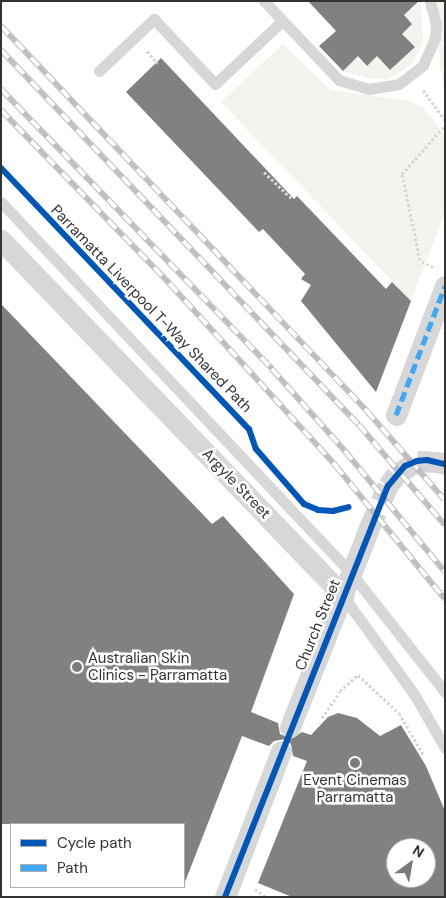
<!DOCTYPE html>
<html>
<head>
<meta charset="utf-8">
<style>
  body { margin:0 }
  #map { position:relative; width:446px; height:898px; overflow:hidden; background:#fff; font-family:"DM Sans",sans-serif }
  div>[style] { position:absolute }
  .green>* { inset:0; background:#f1f5ed }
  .building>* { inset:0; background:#818181 }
  .street-tunnel>* { height:21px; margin-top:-10.5px; transform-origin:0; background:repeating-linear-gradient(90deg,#d6d6d6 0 21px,transparent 0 32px) }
  .path>* { height:3px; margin-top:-1.5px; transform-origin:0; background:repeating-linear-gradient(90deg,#d6d6d6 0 2.5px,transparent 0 5px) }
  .lane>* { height:11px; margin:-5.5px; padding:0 5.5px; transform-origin:5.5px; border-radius:5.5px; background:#d7d7d7 }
  .street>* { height:21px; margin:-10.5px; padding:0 10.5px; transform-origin:10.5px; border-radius:10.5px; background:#d7d7d7 }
  .rail>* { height:5.5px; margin-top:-2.75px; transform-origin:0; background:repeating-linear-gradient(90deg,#fff 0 11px,#bebebe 0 22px); box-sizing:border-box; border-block:1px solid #bebebe }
  .quiet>* { height:5px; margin-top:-2.5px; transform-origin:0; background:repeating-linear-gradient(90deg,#3fa9f5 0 10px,transparent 0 15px) }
  .cycleway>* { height:6px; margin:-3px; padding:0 3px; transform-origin:3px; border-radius:3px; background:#0057b8 }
  .dots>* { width:14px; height:14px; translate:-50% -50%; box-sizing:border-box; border:2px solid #fff; border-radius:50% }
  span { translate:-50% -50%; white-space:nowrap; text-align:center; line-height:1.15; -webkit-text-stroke:5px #fff; paint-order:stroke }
  .street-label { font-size:15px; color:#333 }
  .poi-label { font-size:15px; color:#333 }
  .left { translate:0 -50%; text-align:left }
  .frame { position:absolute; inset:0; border:2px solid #333; pointer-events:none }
  .legend { position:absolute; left:10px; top:823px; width:175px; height:65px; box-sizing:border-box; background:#fff; border:1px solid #adadad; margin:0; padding:6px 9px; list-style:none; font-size:15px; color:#333 }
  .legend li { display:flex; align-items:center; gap:10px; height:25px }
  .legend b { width:25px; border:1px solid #adadad }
  .north { position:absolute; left:386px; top:838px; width:50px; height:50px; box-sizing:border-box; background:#fff; border:1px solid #adadad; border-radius:50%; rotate:32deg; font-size:14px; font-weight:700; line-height:20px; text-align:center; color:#333 }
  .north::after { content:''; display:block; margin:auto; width:18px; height:22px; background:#7a7a7a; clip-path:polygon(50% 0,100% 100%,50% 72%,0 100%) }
</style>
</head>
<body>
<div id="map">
  <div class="green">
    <i style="clip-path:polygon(421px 1px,423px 43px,410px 66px,388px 79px,371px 79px,343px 71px,358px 56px,367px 66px,377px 56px,390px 70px,414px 47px,402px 34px,412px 24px,404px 15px)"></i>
    <i style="clip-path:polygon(437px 1px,445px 1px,445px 93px,440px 67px)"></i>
    <i style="clip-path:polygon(283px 44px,330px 90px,410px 101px,422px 107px,445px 135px,445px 212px,411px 301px,221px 102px)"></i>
  </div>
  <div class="building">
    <i style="clip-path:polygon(308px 1px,419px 1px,404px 15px,412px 24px,402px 34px,415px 47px,390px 70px,377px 56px,367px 66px,358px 56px,343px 71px,319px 46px,336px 31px)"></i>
    <i style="clip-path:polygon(161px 58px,294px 199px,297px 196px,386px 289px,392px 282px,411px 301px,376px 392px,301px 301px,311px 285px,301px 279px,305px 274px,263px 229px,259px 232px,126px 92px)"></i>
    <i style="clip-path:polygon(evenodd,1px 304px,212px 524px,223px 516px,294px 594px,251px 712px,278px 723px,280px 734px,291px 739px,302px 732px,311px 735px,328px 717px,338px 713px,357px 718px,380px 736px,401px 725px,426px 766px,445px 811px,445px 897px,292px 897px,258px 883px,307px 761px,293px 756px,291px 744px,285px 739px,274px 741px,269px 746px,242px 736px,185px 882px,184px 824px,1px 824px,1px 304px,396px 848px,426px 848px,426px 878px,396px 878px,396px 848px)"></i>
  </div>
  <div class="street-tunnel">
    <i style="left:368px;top:531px;width:49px;rotate:-66deg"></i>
    <i style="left:388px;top:486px;width:14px;rotate:-54deg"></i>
    <i style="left:396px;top:475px;width:25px;rotate:-34deg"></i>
    <i style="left:417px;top:461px;width:20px;rotate:3deg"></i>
  </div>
  <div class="path">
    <i style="left:147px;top:51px;width:16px;rotate:50deg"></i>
    <i style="left:423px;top:90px;width:37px;rotate:54deg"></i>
    <i style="left:264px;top:172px;width:40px;rotate:44deg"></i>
    <i style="left:433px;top:267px;width:15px;rotate:-152deg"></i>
    <i style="left:420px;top:260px;width:88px;rotate:-101.8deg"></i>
    <i style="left:402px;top:174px;width:65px;rotate:-48.7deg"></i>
    <i style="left:322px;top:718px;width:32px;rotate:-56deg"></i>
    <i style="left:340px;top:691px;width:24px;rotate:-42deg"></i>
    <i style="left:358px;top:675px;width:56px;rotate:42.8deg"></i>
    <i style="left:399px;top:713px;width:48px;rotate:59.7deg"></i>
    <i style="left:255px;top:889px;width:14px;rotate:36deg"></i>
    <i style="left:290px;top:897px;width:1px;rotate:-90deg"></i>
  </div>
  <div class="lane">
    <i style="left:264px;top:1px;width:109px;rotate:46.5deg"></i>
    <i style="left:339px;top:80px;width:31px;rotate:17deg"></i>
    <i style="left:369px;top:89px;width:30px;rotate:-9deg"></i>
    <i style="left:399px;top:84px;width:31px;rotate:-38deg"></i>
    <i style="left:423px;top:65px;width:30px;rotate:-66deg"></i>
    <i style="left:435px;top:38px;width:14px;rotate:-86deg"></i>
    <i style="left:436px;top:24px;width:24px;rotate:-105deg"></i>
    <i style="left:99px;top:71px;width:76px;rotate:-43.4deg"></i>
    <i style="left:154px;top:19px;width:89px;rotate:46.8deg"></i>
    <i style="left:215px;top:84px;width:92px;rotate:-43.2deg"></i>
    <i style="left:1px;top:202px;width:510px;rotate:46.67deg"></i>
    <i style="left:351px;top:573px;width:152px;rotate:51.7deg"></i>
    <i style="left:343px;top:596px;width:121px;rotate:54.1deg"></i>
    <i style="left:414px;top:694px;width:62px;rotate:60.1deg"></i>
  </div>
  <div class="street">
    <i style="left:1px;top:240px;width:494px;rotate:46.1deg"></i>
    <i style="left:396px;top:415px;width:138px;rotate:-69.2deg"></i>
    <i style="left:437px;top:462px;width:8px;rotate:14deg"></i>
    <i style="left:290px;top:727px;width:211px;rotate:-68.3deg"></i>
    <i style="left:225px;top:897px;width:156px;rotate:-69deg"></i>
  </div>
  <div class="rail">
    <i style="left:1px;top:26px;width:531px;rotate:46.45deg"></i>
    <i style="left:367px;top:411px;width:118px;rotate:48.8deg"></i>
    <i style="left:1px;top:50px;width:518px;rotate:46.33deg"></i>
    <i style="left:359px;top:425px;width:132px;rotate:49.3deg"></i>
    <i style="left:1px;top:89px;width:390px;rotate:45.9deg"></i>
    <i style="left:272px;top:369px;width:110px;rotate:48.3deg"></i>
    <i style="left:345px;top:451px;width:157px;rotate:50.4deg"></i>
    <i style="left:1px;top:110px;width:243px;rotate:45.8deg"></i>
    <i style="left:170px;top:284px;width:246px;rotate:47.6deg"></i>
    <i style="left:336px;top:466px;width:172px;rotate:50.7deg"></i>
  </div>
  <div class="quiet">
    <i style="left:396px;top:415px;width:138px;rotate:-69.2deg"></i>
  </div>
  <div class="cycleway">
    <i style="left:1px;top:168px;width:360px;rotate:46.5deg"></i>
    <i style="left:249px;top:429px;width:21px;rotate:71deg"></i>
    <i style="left:256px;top:449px;width:73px;rotate:48.9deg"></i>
    <i style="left:304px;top:504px;width:15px;rotate:23deg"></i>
    <i style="left:318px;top:510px;width:15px;rotate:4deg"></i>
    <i style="left:333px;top:511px;width:16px;rotate:-14deg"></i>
    <i style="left:225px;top:897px;width:442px;rotate:-68.4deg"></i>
    <i style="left:388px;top:486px;width:26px;rotate:-50deg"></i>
    <i style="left:405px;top:466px;width:13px;rotate:-23deg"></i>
    <i style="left:417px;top:461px;width:10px;rotate:-6deg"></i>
    <i style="left:427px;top:460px;width:18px;rotate:13deg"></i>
  </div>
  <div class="dots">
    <i style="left:77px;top:667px;background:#7a7a7a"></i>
    <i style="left:355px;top:763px;background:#7a7a7a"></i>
  </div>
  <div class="street-label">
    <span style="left:151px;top:309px;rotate:46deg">Parramatta Liverpool T-Way Shared Path</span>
    <span style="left:236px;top:484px;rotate:46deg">Argyle Street</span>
    <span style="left:318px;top:625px;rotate:-68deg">Church Street</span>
  </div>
  <div class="poi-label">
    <span class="left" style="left:88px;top:667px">Australian Skin<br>Clinics - Parramatta</span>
    <span style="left:355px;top:789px">Event Cinemas<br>Parramatta</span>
  </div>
  <div class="frame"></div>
  <ul class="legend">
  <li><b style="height:6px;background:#0057b8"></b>Cycle path</li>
  <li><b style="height:6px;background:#3fa9f5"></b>Path</li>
  </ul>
  <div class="north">N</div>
</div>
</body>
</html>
